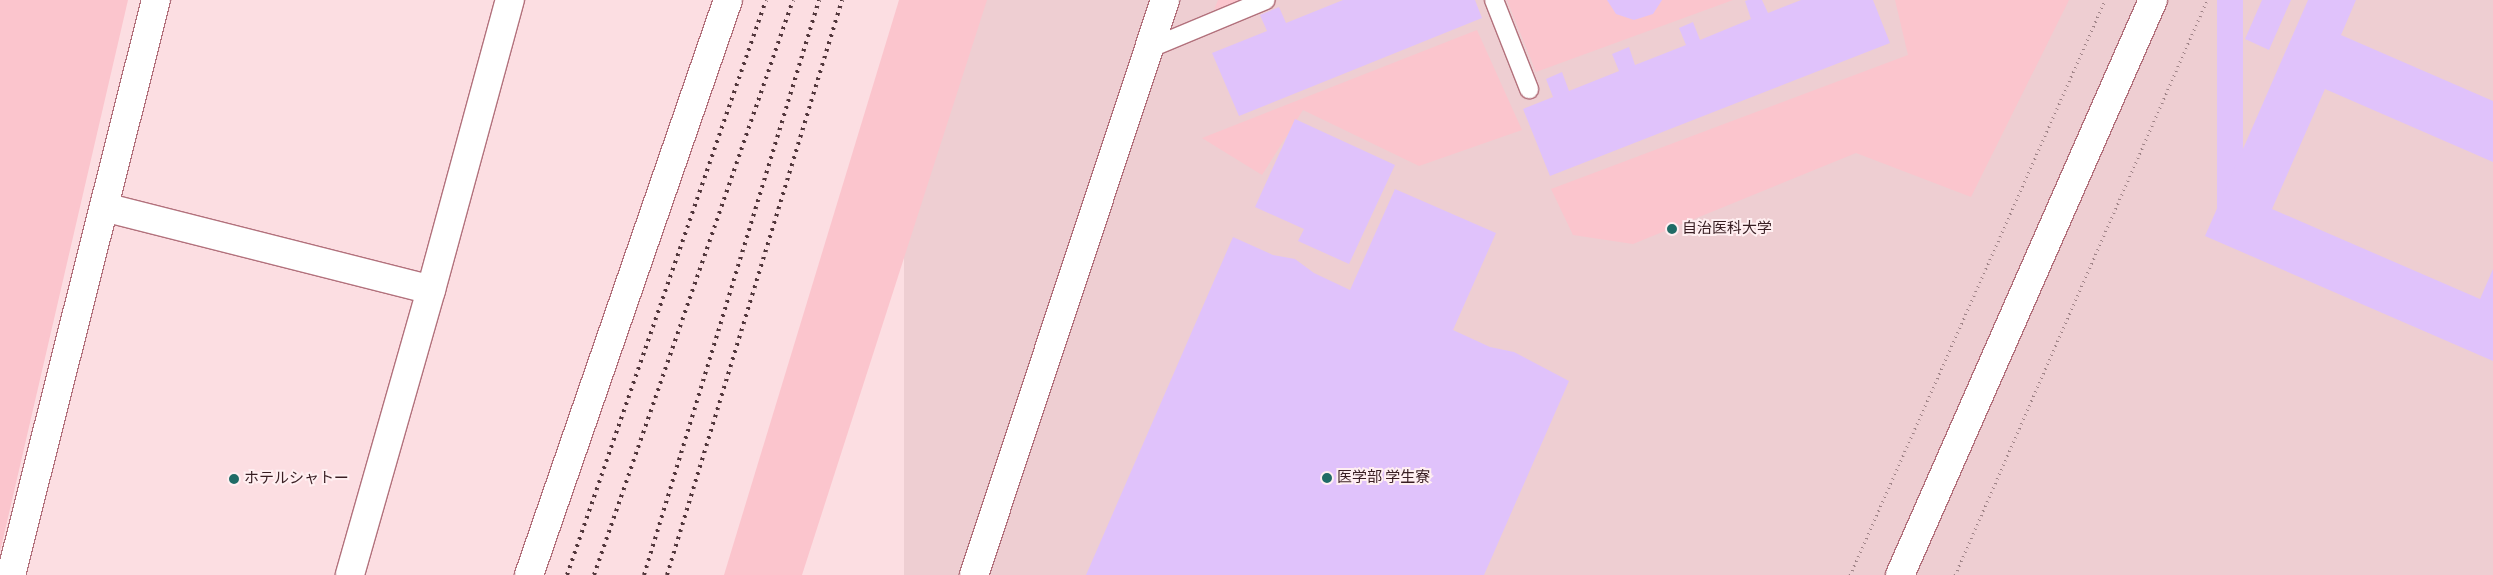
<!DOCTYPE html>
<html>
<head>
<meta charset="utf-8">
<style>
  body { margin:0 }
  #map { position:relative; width:2493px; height:575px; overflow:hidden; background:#fcdee2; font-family:Signika,"Noto Sans JP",sans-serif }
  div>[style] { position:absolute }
  .built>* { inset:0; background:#eeced2; transform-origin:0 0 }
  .green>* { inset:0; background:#fbc5cd }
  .building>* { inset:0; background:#e0c2fb; transform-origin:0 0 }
  .path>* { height:3px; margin-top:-1.5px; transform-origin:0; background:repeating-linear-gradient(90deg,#a08488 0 1px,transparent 0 5px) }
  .roads { filter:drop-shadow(1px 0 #b2717c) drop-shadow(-1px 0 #b2717c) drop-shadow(0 1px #b2717c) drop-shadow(0 -1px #b2717c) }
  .service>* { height:18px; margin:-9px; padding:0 9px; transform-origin:9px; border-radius:9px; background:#fff }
  .minor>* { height:28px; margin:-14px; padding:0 14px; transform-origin:14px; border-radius:14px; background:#fff }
  .tertiary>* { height:28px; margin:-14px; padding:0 14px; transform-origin:14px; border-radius:14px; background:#fff }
  .rail>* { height:4px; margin-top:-2px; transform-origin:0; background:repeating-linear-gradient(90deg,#51363b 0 2.5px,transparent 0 7.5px) }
  .dots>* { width:14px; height:14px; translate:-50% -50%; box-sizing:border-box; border:2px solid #ffeff1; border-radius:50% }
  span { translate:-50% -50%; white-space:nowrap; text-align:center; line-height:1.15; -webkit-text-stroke:4px #ffeff1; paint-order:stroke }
  .poi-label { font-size:15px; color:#381d22 }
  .left { translate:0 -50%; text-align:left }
</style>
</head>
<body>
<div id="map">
  <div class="built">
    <i style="left:904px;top:0;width:1589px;height:596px"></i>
  </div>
  <div class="green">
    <i style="clip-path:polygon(0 0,128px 0,0 552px)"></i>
    <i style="clip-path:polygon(899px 0,987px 0,802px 575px,724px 575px)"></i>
    <i style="clip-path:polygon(1218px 0,1240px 0,1214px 10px)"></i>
    <i style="clip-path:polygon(1507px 0,1733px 0,1536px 72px)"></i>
    <i style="clip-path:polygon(1895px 0,2069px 0,1971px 197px,1856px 153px,1633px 244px,1573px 235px,1551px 189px,1908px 55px)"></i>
    <i style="clip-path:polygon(1477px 30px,1522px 130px,1419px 166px,1303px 110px,1262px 175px,1202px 138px)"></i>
  </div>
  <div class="building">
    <i style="clip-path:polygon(1343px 0,1475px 0,1482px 18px,1239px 116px,1212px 53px,1267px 31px,1260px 15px,1279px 7px,1286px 23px)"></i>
    <i style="clip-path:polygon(1607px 0,1662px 0,1653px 14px,1634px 20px,1616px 14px)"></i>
    <i style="clip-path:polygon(1748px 0,1762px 0,1768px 13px,1801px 0,1873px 0,1890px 43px,1550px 176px,1523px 109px,1553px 97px,1546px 79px,1562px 72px,1569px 91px,1619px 71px,1612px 54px,1629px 47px,1635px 65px,1686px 45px,1679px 28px,1693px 22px,1700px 40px,1751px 19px,1745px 1px)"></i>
    <i style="left:2217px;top:0;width:26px;height:233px"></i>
    <i style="clip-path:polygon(2262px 0,2291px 0,2269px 50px,2245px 39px)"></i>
    <i style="clip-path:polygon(2308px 0,2356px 0,2341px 35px,2493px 101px,2493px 162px,2325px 89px,2272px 209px,2480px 299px,2493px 269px,2493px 361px,2205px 236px)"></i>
    <i style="clip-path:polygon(1295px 119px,1395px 165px,1349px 264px,1298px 241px,1304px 229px,1255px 207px)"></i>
    <i style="clip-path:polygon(1395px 189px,1496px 233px,1453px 330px,1490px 347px,1514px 352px,1569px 381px,1484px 575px,1086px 575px,1233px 237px,1273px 255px,1295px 259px,1314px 273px,1350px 290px)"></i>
  </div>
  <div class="path">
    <i style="left:1850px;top:575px;width:629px;rotate:-66.08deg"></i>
    <i style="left:1955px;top:575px;width:628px;rotate:-66.33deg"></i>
  </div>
  <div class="roads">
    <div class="service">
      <i style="left:1494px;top:0;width:96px;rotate:68.5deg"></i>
      <i style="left:1153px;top:47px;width:122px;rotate:-22.6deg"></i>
    </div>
    <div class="minor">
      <i style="left:104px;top:207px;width:337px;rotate:14.2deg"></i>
      <i style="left:431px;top:290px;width:296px;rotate:105.9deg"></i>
      <i style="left:431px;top:290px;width:301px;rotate:-74.8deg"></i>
      <i style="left:11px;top:575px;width:593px;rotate:-75.85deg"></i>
      <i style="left:529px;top:575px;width:608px;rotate:-70.91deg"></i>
      <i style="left:974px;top:575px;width:606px;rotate:-71.62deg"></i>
    </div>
    <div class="tertiary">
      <i style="left:1900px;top:575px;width:628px;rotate:-66.25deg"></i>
    </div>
  </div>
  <div class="rail">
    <i style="left:567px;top:575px;width:608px;rotate:-70.91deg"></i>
    <i style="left:594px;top:575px;width:608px;rotate:-70.91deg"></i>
    <i style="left:644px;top:575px;width:601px;rotate:-73.07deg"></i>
    <i style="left:667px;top:575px;width:601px;rotate:-73.07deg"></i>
  </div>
  <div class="dots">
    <i style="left:1672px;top:229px;background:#206b66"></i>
    <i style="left:1327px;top:478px;background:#206b66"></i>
    <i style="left:234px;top:479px;background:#206b66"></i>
  </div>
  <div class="poi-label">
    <span class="left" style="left:1682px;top:229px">自治医科大学</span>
    <span class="left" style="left:1337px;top:478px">医学部 学生寮</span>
    <span class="left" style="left:244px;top:479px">ホテルシャトー</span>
  </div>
</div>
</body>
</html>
